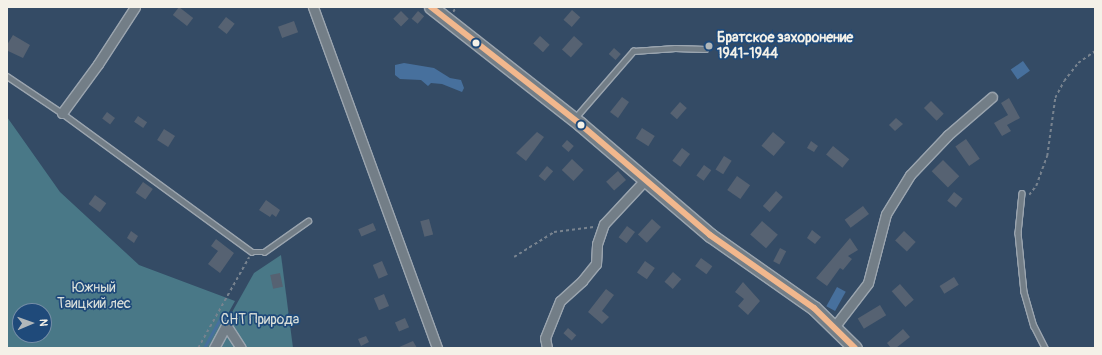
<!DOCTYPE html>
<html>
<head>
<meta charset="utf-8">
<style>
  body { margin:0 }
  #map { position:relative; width:1102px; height:355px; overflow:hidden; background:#344b65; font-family:Pangolin,sans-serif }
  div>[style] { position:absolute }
  .green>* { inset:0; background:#497887 }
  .water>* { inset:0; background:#47709d; transform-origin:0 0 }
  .stream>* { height:2.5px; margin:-1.25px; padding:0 1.25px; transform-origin:1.25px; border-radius:1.25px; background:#47709d }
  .building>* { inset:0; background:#566272; transform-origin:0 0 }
  .path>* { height:1.5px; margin-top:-0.75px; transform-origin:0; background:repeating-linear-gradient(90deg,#78838f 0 3px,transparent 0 6px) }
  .roads { filter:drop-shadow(1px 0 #9ba5af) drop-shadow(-1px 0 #9ba5af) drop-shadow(0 1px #9ba5af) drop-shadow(0 -1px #9ba5af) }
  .lane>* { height:4.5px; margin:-2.25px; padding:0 2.25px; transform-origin:2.25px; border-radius:2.25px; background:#737e87 }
  .street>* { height:9px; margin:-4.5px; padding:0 4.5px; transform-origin:4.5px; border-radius:4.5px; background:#737e87 }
  .secondary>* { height:13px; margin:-6.5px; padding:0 6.5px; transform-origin:6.5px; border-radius:6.5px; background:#737e87 }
  .bus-1>* { height:6px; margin:-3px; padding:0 3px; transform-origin:3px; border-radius:3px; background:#f1b78d }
  .dots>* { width:11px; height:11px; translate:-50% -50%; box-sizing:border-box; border:2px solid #1f4a7a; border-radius:50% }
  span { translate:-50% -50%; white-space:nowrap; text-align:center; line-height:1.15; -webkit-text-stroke:3.5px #1f4a7a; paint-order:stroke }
  .poi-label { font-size:14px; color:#f4f1e8; font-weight:700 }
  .left { translate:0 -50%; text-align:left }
  .park-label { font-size:14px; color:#dbe0da }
  .frame { position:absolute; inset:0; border:8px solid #f4f1e8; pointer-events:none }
  .north { position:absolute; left:12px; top:303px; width:40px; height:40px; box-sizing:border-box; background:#1f4a7a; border:1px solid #748da6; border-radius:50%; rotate:88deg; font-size:11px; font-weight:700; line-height:16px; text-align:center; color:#f4f1e8 }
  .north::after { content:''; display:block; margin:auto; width:14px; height:18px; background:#b1b7ba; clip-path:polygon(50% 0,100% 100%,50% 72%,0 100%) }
</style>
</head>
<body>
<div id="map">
  <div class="green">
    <i style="clip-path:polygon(evenodd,7px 117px,60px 192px,139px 265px,235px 301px,209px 348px,7px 348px,7px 117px,20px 311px,44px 311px,44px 335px,20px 335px,20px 311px)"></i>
    <i style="clip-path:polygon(281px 255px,293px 348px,212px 348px,254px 273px)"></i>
  </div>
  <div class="water">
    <i style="left:1023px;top:61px;width:12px;height:15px;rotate:55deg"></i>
    <i style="clip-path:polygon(404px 63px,434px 68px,450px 78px,461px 80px,464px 88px,462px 92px,442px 84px,431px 83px,428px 86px,421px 80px,400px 79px,395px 75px,395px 65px)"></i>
    <i style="left:837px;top:287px;width:10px;height:22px;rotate:29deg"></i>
  </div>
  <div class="stream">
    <i style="left:204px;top:348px;width:39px;rotate:-61deg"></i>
    <i style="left:223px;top:314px;width:10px;rotate:53deg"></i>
  </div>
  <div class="building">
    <i style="left:179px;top:7px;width:18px;height:10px;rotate:38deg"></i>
    <i style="left:572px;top:10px;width:11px;height:13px;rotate:41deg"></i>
    <i style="left:401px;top:11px;width:11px;height:11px;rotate:45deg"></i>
    <i style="left:418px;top:11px;width:8px;height:10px;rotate:40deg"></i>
    <i style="left:226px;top:17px;width:11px;height:13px;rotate:38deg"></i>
    <i style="left:294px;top:21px;width:12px;height:17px;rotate:70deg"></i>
    <i style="clip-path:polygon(13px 35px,30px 45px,23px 58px,8px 51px,7px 45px)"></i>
    <i style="left:540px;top:36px;width:13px;height:10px;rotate:42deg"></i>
    <i style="left:574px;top:36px;width:12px;height:18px;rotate:42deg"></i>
    <i style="left:614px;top:48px;width:9px;height:8px;rotate:41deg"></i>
    <i style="clip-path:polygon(622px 97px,629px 102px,618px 118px,610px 112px)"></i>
    <i style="clip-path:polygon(1009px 98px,1020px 118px,1007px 125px,1011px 131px,1002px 136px,994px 123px,1008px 115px,1001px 103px)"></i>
    <i style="left:931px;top:101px;width:18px;height:10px;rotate:45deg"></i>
    <i style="left:680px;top:102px;width:9px;height:15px;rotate:41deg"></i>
    <i style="left:107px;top:112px;width:10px;height:8px;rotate:37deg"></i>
    <i style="left:138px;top:116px;width:11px;height:7px;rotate:34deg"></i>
    <i style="clip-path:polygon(896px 118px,903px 124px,895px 131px,889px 125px)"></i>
    <i style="left:642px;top:128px;width:15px;height:12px;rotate:32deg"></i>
    <i style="left:164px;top:129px;width:13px;height:13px;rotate:32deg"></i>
    <i style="clip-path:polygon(537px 132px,544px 137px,526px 161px,516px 153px)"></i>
    <i style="left:773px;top:132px;width:16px;height:18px;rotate:40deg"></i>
    <i style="left:966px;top:139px;width:24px;height:13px;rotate:55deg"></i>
    <i style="left:567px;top:140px;width:9px;height:8px;rotate:41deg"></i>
    <i style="clip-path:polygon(811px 141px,818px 146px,814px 152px,807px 148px)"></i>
    <i style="left:833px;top:146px;width:21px;height:11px;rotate:39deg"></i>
    <i style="left:682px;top:148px;width:10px;height:16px;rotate:37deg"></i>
    <i style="left:724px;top:156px;width:9px;height:16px;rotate:32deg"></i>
    <i style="left:572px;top:159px;width:16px;height:15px;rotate:43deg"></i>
    <i style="left:943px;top:160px;width:23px;height:16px;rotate:45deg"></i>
    <i style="left:704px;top:165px;width:9px;height:13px;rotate:36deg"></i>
    <i style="left:547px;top:166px;width:8px;height:13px;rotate:40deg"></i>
    <i style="left:618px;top:171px;width:12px;height:16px;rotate:48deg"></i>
    <i style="left:737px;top:176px;width:16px;height:17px;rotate:35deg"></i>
    <i style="left:143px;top:182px;width:12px;height:13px;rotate:35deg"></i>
    <i style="left:776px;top:191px;width:9px;height:20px;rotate:41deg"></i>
    <i style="left:954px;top:192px;width:11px;height:11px;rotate:38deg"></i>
    <i style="left:95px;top:195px;width:14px;height:11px;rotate:36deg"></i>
    <i style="clip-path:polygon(266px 200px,280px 210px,276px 217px,272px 214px,270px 217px,259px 210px)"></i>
    <i style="left:863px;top:206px;width:10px;height:23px;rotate:53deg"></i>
    <i style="left:429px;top:219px;width:16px;height:9px;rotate:75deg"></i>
    <i style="left:652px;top:219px;width:12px;height:21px;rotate:42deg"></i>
    <i style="left:762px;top:221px;width:21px;height:18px;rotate:41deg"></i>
    <i style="left:373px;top:223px;width:8px;height:16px;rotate:67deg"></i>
    <i style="left:627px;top:226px;width:10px;height:14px;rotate:37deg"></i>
    <i style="clip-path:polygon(812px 230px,821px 237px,815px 244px,807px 238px)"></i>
    <i style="clip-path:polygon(131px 231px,138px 236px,134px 243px,127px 238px)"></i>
    <i style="left:904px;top:231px;width:16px;height:13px;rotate:43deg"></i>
    <i style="clip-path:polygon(850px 238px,858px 250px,848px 256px,852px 259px,843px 270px,840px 268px,827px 286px,816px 278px)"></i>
    <i style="clip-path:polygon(216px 239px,234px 253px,220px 273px,208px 264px,218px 251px,211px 246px)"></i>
    <i style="left:780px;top:248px;width:7px;height:15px;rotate:27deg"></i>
    <i style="left:701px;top:258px;width:14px;height:10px;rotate:36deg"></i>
    <i style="left:382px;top:261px;width:15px;height:10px;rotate:67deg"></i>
    <i style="left:645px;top:261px;width:12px;height:14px;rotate:35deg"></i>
    <i style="left:673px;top:272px;width:11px;height:13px;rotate:41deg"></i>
    <i style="left:280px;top:273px;width:14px;height:10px;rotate:78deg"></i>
    <i style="left:954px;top:277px;width:9px;height:17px;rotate:58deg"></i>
    <i style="clip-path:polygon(743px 282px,760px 301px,748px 315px,738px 306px,744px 299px,735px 292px)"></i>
    <i style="left:900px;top:284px;width:21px;height:11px;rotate:49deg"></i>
    <i style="clip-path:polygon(606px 289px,614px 295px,602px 311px,609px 317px,602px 324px,588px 312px)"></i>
    <i style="left:384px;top:294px;width:13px;height:11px;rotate:67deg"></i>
    <i style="left:880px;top:305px;width:12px;height:26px;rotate:59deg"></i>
    <i style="left:405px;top:318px;width:10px;height:11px;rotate:66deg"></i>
    <i style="left:568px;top:328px;width:11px;height:7px;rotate:41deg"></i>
    <i style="clip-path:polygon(903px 329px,910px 337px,896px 348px,891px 348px,887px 343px)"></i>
    <i style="clip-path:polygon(366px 336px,369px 342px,361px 346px,358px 339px)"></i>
    <i style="clip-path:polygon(413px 341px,417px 348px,397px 348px)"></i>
  </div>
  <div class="path">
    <i style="left:453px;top:12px;width:6px;rotate:-59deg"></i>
    <i style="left:1029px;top:195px;width:11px;rotate:-52deg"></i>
    <i style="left:1036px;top:186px;width:32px;rotate:-70deg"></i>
    <i style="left:1047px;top:156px;width:59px;rotate:-82.1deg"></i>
    <i style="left:1055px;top:98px;width:19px;rotate:-62deg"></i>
    <i style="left:1064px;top:81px;width:23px;rotate:-52deg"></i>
    <i style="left:1078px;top:63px;width:21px;rotate:-35deg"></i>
    <i style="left:514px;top:257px;width:47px;rotate:-32deg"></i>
    <i style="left:554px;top:232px;width:40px;rotate:-7.1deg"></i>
    <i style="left:198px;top:348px;width:104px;rotate:-60.7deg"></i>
  </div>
  <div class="roads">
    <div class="lane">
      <i style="left:7px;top:76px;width:66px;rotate:33.9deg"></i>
      <i style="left:62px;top:113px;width:235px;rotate:36.2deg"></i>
      <i style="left:252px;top:252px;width:12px"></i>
      <i style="left:264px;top:252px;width:54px;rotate:-35.2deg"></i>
      <i style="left:575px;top:118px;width:89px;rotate:-49.1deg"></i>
      <i style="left:633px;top:51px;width:42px;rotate:-4.1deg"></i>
      <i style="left:675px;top:48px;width:30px;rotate:2deg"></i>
      <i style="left:1022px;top:193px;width:40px;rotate:95.7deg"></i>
      <i style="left:1018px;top:233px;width:59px;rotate:84.2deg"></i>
      <i style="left:1024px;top:292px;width:35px;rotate:74deg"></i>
      <i style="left:1034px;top:326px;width:25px;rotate:63deg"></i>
    </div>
    <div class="street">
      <i style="left:313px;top:7px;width:363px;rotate:70deg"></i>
      <i style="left:62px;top:113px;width:61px;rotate:-53.7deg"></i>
      <i style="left:98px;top:64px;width:68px;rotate:-57deg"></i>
      <i style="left:835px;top:326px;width:54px;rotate:-52.5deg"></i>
      <i style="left:868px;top:283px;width:71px;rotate:-75.4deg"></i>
      <i style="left:886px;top:214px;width:46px;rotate:-58.4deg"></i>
      <i style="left:910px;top:175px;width:55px;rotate:-46.5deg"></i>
      <i style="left:948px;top:135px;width:58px;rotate:-40.8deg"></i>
      <i style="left:214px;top:348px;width:26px;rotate:-62deg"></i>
      <i style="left:226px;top:325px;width:27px;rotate:57deg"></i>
      <i style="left:547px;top:348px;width:10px;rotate:-101deg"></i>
      <i style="left:545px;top:338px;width:40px;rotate:-68deg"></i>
      <i style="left:560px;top:301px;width:30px;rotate:-42deg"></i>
      <i style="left:582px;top:281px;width:22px;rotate:-51deg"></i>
      <i style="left:596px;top:264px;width:20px;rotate:-87deg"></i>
      <i style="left:597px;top:244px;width:21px;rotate:-71deg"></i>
      <i style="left:604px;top:224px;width:60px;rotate:-47deg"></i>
    </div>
    <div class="secondary">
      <i style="left:431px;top:7px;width:189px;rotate:38.1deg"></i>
      <i style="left:580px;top:124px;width:171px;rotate:40.5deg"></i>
      <i style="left:710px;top:235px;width:127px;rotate:35.1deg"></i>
      <i style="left:814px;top:308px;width:57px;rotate:44.3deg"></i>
    </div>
  </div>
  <div class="bus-1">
    <i style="left:431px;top:7px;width:189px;rotate:38.1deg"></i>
    <i style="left:580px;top:124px;width:171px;rotate:40.5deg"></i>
    <i style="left:710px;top:235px;width:127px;rotate:35.1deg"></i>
    <i style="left:814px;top:308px;width:57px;rotate:44.3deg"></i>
  </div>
  <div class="dots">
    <i style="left:476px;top:43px;background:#f4f1e8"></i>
    <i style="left:709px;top:46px;background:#b1b7ba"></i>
    <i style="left:581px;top:125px;background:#f4f1e8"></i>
  </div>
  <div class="poi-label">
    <span class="left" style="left:717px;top:46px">Братское захоронение<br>1941-1944</span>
  </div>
  <div class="park-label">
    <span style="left:94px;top:296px">Южный<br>Таицкий лес</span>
    <span style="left:260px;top:320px">СНТ Природа</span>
  </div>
  <div class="frame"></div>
  <div class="north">N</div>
</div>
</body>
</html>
